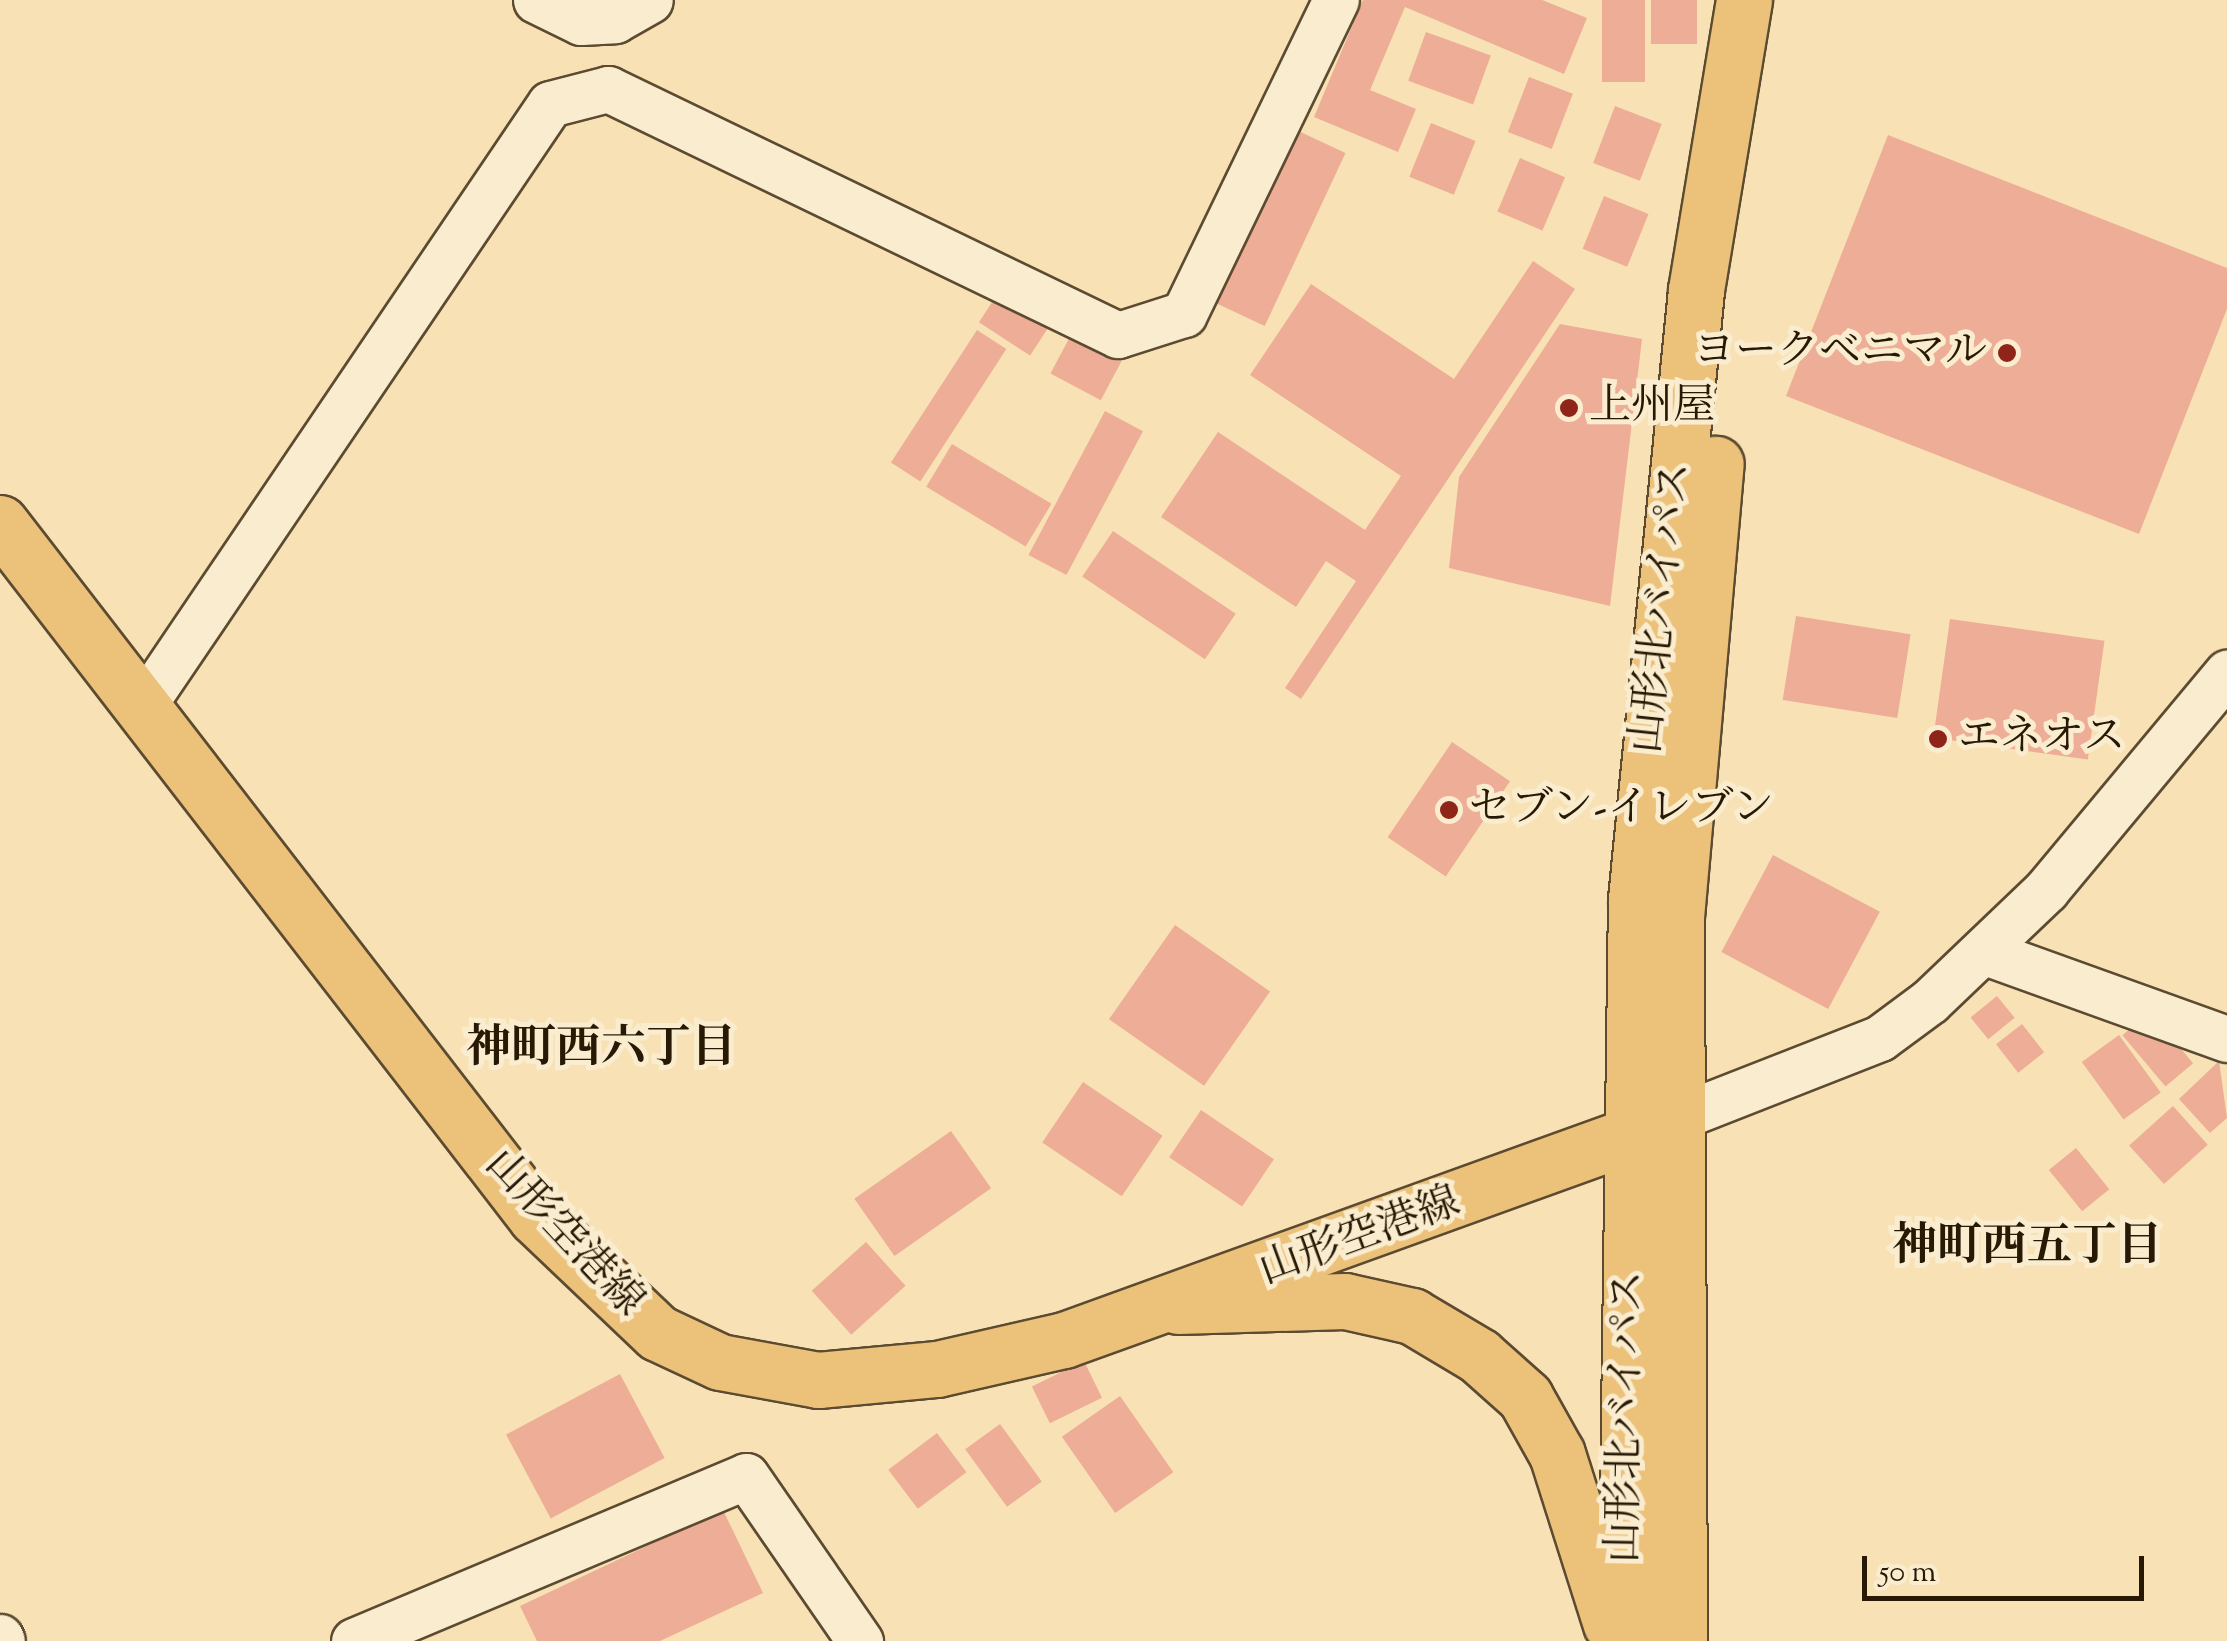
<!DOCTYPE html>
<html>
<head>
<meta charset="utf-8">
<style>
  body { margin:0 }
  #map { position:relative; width:2227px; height:1641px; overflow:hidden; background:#f8e2b5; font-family:"Sorts Mill Goudy","Noto Serif JP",serif }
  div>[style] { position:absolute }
  .building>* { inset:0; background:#edad96; transform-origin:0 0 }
  .roads { filter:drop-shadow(2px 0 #5c4b31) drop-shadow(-2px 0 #5c4b31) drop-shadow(0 2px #5c4b31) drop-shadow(0 -2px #5c4b31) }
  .minor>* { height:45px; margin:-22.5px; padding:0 22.5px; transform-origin:22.5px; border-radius:22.5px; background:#faeccf }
  .major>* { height:55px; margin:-27.5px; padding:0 27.5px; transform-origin:27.5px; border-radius:27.5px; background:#ecc17a }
  .highway>* { height:55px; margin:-27.5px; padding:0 27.5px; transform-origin:27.5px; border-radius:27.5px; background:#ecc17a }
  .dots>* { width:28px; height:28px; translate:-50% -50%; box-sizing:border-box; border:5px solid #faeccf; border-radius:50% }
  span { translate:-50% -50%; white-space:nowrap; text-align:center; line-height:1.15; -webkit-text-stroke:10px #faeccf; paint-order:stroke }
  .poi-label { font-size:42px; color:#281905 }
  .right { translate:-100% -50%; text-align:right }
  .left { translate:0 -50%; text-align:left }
  .street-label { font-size:42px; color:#281905 }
  .neighbourhood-label { font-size:45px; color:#281905; font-weight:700 }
  .scale { position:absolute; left:1862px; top:1556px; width:282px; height:45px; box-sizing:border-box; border:5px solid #281905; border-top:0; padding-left:12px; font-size:30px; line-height:35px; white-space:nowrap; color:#281905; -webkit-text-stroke:8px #faeccf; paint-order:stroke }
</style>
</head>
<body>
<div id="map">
  <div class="building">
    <i style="clip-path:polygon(1363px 0,1542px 0,1587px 18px,1564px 74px,1405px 7px,1370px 90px,1416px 109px,1398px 152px,1314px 117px)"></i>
    <i style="left:1602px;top:0;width:43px;height:82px"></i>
    <i style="left:1651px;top:0;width:46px;height:44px"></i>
    <i style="left:1426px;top:32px;width:69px;height:52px;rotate:20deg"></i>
    <i style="left:1529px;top:77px;width:47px;height:59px;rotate:21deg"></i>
    <i style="left:1615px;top:106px;width:50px;height:61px;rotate:21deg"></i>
    <i style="left:1431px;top:123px;width:48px;height:58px;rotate:22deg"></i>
    <i style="left:1292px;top:128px;width:59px;height:191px;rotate:25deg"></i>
    <i style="clip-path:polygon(1888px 135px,2227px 268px,2227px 309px,2139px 534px,1786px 396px)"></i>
    <i style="left:1520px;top:158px;width:49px;height:58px;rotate:23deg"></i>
    <i style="left:1604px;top:196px;width:48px;height:57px;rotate:22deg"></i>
    <i style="clip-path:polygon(1533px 261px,1575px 289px,1301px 699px,1285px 688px,1356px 581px,1326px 561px,1296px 607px,1161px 517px,1218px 432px,1365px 530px,1401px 476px,1250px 375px,1311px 284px,1454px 379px)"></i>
    <i style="left:998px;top:293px;width:61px;height:35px;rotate:33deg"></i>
    <i style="clip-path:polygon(1560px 324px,1642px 339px,1610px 606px,1449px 568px,1459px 477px)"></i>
    <i style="left:977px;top:330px;width:35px;height:158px;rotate:33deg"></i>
    <i style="left:1073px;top:331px;width:57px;height:48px;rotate:28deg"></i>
    <i style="left:1105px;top:411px;width:43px;height:163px;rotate:28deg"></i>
    <i style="left:952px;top:444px;width:116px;height:50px;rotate:31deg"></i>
    <i style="left:1113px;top:531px;width:148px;height:55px;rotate:34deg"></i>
    <i style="left:1796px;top:616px;width:116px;height:85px;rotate:9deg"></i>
    <i style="left:1950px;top:619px;width:156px;height:120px;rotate:8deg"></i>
    <i style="left:1452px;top:742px;width:70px;height:115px;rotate:34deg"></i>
    <i style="left:1773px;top:855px;width:121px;height:110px;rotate:28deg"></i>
    <i style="left:1175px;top:925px;width:116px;height:115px;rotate:35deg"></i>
    <i style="left:1997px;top:996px;width:28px;height:34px;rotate:51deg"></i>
    <i style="left:2150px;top:1012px;width:67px;height:36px;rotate:50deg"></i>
    <i style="left:2022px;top:1024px;width:36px;height:33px;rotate:52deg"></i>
    <i style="left:2119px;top:1035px;width:71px;height:46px;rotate:54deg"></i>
    <i style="clip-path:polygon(2219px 1061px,2227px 1118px,2210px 1133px,2179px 1099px)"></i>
    <i style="left:1083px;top:1082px;width:96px;height:73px;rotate:34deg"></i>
    <i style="left:2173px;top:1106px;width:52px;height:59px;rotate:48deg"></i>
    <i style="left:1201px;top:1110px;width:88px;height:57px;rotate:34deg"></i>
    <i style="left:951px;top:1131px;width:70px;height:118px;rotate:55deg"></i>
    <i style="left:2076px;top:1148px;width:53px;height:35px;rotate:51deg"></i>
    <i style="left:866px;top:1242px;width:59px;height:73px;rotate:48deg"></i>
    <i style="left:1084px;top:1361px;width:41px;height:58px;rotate:64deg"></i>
    <i style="left:620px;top:1374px;width:95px;height:129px;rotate:62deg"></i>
    <i style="left:1120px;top:1396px;width:93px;height:71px;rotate:55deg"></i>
    <i style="left:1000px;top:1424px;width:71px;height:43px;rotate:54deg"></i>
    <i style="left:937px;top:1433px;width:49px;height:61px;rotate:53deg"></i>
    <i style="clip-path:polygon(723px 1510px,763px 1593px,660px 1641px,537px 1641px,520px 1606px)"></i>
  </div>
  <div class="roads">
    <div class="minor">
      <i style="left:536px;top:0;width:50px;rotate:26.1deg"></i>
      <i style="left:581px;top:22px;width:34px;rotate:-3deg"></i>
      <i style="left:615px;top:20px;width:40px;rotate:-29.7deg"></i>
      <i style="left:144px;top:704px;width:724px;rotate:-55.92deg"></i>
      <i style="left:550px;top:104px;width:60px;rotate:-14.5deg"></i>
      <i style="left:608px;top:89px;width:566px;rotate:25.75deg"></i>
      <i style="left:1118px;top:335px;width:69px;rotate:-17.7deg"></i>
      <i style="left:1184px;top:314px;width:349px;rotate:-64.2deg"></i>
      <i style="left:1985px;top:952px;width:257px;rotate:19.8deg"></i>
      <i style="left:1676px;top:1118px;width:219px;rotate:-21.4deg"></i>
      <i style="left:1880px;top:1038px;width:62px;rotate:-36.5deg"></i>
      <i style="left:1930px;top:1001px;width:161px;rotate:-43.7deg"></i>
      <i style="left:2046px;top:890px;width:283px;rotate:-50.2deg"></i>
      <i style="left:0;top:1637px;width:4px;rotate:63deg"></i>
      <i style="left:354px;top:1641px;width:425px;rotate:-22.8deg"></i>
      <i style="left:746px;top:1476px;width:201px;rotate:55.4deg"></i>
    </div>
    <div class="major">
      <i style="left:0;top:523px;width:877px;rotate:52.32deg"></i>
      <i style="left:536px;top:1217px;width:168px;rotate:43.6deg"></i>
      <i style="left:658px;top:1333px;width:68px;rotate:25.1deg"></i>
      <i style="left:720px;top:1362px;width:100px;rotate:10.4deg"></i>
      <i style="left:818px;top:1380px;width:120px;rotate:-5.3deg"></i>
      <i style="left:937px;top:1369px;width:130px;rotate:-12.9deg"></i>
      <i style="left:1064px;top:1340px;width:648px;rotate:-19.86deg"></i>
    </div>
    <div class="highway">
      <i style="left:1178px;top:1306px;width:167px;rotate:-1.7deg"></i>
      <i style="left:1345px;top:1301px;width:69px;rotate:12.6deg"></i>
      <i style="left:1412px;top:1316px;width:78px;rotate:30.8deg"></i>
      <i style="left:1479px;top:1356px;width:62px;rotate:41.7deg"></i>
      <i style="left:1525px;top:1397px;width:65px;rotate:60.7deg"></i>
      <i style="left:1557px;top:1454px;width:178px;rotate:72.4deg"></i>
      <i style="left:1626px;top:1641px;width:742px;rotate:-89.23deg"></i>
      <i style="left:1636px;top:899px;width:612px;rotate:-84.37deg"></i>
      <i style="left:1696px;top:290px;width:294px;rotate:-80.6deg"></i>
      <i style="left:1679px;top:1641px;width:724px;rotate:-90.24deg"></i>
      <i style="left:1676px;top:917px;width:455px;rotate:-85deg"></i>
    </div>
  </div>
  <div class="dots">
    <i style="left:2007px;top:353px;background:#8f2418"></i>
    <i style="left:1569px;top:408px;background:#8f2418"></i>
    <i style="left:1938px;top:739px;background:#8f2418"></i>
    <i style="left:1449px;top:810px;background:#8f2418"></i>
  </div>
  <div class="poi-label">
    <span class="right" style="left:1987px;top:353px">ヨークベニマル</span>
    <span class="left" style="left:1589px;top:408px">上州屋</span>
    <span class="left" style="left:1958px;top:739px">エネオス</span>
    <span class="left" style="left:1469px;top:810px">セブン-イレブン</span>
  </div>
  <div class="street-label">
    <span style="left:1663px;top:608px;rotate:-84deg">山形北バイパス</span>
    <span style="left:563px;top:1234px;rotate:47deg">山形空港線</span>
    <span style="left:1360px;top:1238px;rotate:-20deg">山形空港線</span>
    <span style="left:1628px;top:1417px;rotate:-89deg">山形北バイパス</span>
  </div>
  <div class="neighbourhood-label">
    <span style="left:601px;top:1051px">神町西六丁目</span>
    <span style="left:2027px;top:1249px">神町西五丁目</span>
  </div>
  <div class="scale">50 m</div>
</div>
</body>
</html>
